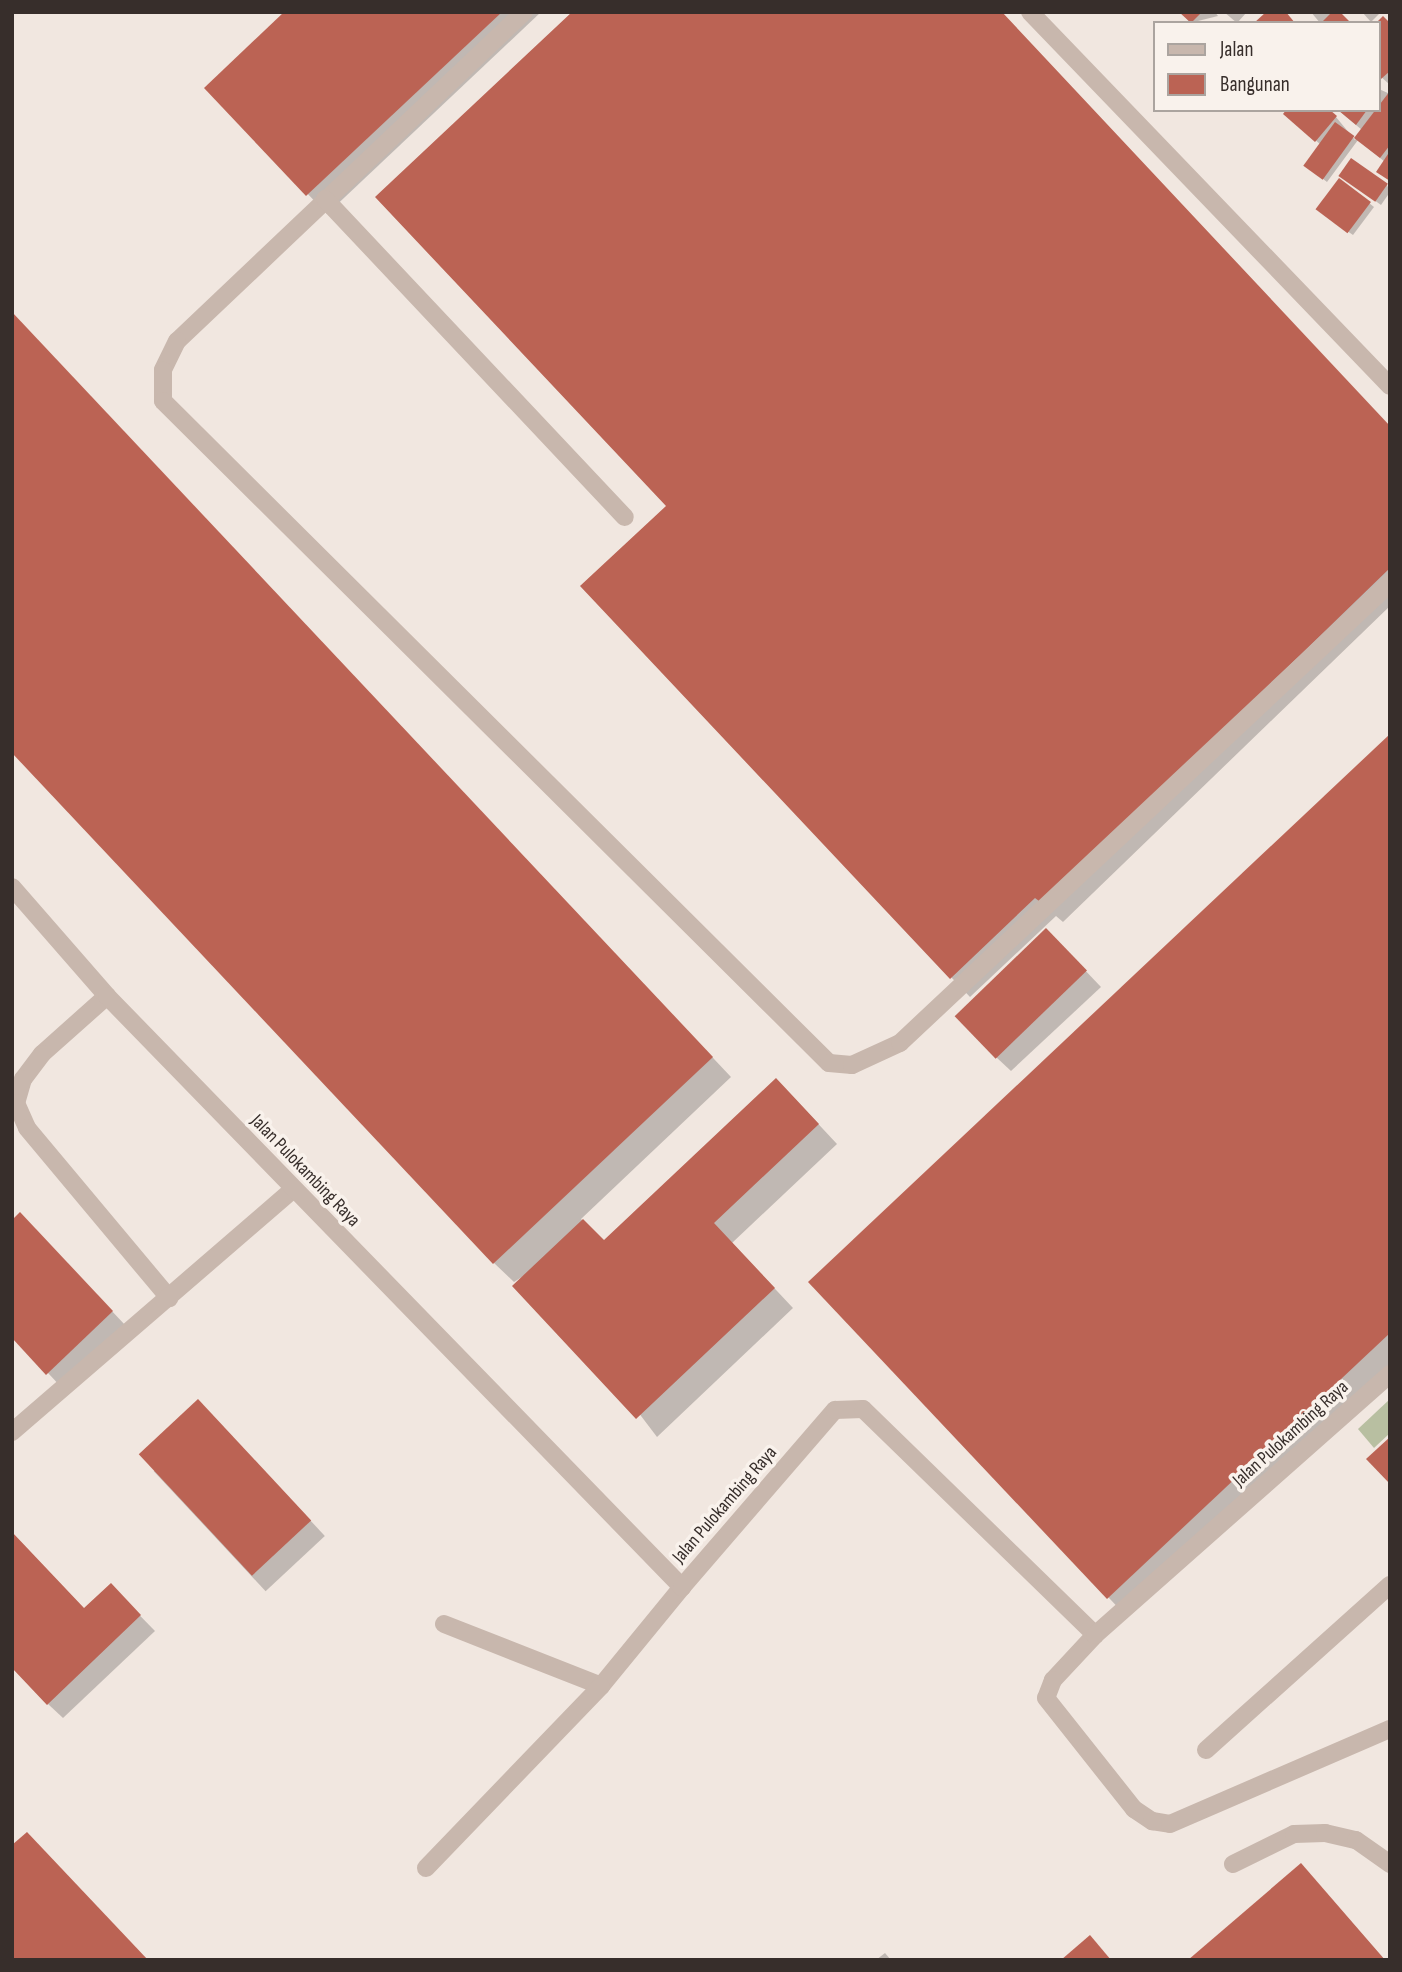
<!DOCTYPE html>
<html>
<head>
<meta charset="utf-8">
<style>
  body { margin:0 }
  #map { position:relative; width:1402px; height:1972px; overflow:hidden; background:#f1e7e0; font-family:"Sofia Sans Condensed",sans-serif }
  div>[style] { position:absolute }
  .green>* { inset:0; background:#b8bfa1 }
  .shadow>* { inset:0; background:#0003; transform-origin:0 0 }
  .building>* { inset:0; background:#bb6354; transform-origin:0 0 }
  .service>* { height:18px; margin:-9px; padding:0 9px; transform-origin:9px; border-radius:9px; background:#c8b7ad }
  .minor>* { height:18px; margin:-9px; padding:0 9px; transform-origin:9px; border-radius:9px; background:#c8b7ad }
  span { translate:-50% -50%; white-space:nowrap; text-align:center; line-height:1.15; -webkit-text-stroke:7px #f9f2ec; paint-order:stroke }
  .street-label { font-size:19px; color:#372e2b }
  .frame { position:absolute; inset:0; border:14px solid #372e2b; pointer-events:none }
  .legend { position:absolute; left:1153px; top:21px; width:228px; height:91px; box-sizing:border-box; background:#f9f2ec; border:2px solid #aba49f; margin:0; padding:9px 12px; list-style:none; font-size:21px; color:#372e2b }
  .legend li { display:flex; align-items:center; gap:14px; height:35px }
  .legend b { width:35px; border:2px solid #aba49f }
</style>
</head>
<body>
<div id="map">
  <div class="green">
    <i style="clip-path:polygon(1390px 1399px,1390px 1433px,1374px 1448px,1358px 1429px)"></i>
  </div>
  <div class="shadow">
    <i style="clip-path:polygon(286px 12px,541px 12px,327px 214px,206px 88px)"></i>
    <i style="clip-path:polygon(1181px 12px,1215px 12px,1218px 16px,1190px 23px)"></i>
    <i style="clip-path:polygon(1224px 12px,1247px 12px,1237px 23px)"></i>
    <i style="clip-path:polygon(1311px 12px,1337px 12px,1349px 23px,1320px 23px)"></i>
    <i style="clip-path:polygon(1362px 12px,1381px 12px,1371px 22px)"></i>
    <i style="clip-path:polygon(1379px 23px,1390px 25px,1390px 85px,1379px 75px)"></i>
    <i style="clip-path:polygon(1379px 89px,1390px 94px,1390px 179px,1385px 162px,1358px 140px,1327px 182px,1310px 169px,1321px 145px,1290px 118px,1336px 117px,1355px 140px,1362px 130px,1338px 110px,1379px 110px)"></i>
    <i style="clip-path:polygon(1341px 176px,1387px 185px,1390px 192px,1381px 205px)"></i>
    <i style="clip-path:polygon(1369px 203px,1374px 207px,1353px 235px,1323px 214px)"></i>
    <i style="clip-path:polygon(12px 314px,731px 1077px,581px 1219px,604px 1242px,795px 1099px,837px 1144px,732px 1243px,793px 1308px,657px 1437px,531px 1271px,514px 1282px,494px 1263px)"></i>
    <i style="clip-path:polygon(1390px 427px,1390px 606px,1063px 922px,1056px 916px,970px 997px,951px 977px)"></i>
    <i style="clip-path:polygon(1390px 736px,1390px 1371px,1127px 1617px,810px 1282px)"></i>
    <i style="clip-path:polygon(1061px 945px,1101px 987px,1011px 1071px,996px 1057px)"></i>
    <i style="clip-path:polygon(35px 1230px,127px 1327px,62px 1388px,48px 1373px)"></i>
    <i style="left:213px;top:1416px;width:164px;height:81px;rotate:47deg"></i>
    <i style="clip-path:polygon(110px 1585px,155px 1631px,63px 1718px,48px 1704px,84px 1610px)"></i>
    <i style="clip-path:polygon(1301px 1865px,1385px 1960px,1191px 1960px)"></i>
    <i style="clip-path:polygon(885px 1953px,891px 1960px,876px 1960px)"></i>
  </div>
  <div class="building">
    <i style="clip-path:polygon(284px 12px,502px 12px,306px 196px,204px 88px)"></i>
    <i style="clip-path:polygon(572px 12px,1002px 12px,1390px 426px,1390px 568px,1043px 904px,1035px 898px,950px 979px,580px 586px,666px 506px,375px 197px)"></i>
    <i style="clip-path:polygon(1179px 12px,1202px 12px,1191px 23px)"></i>
    <i style="clip-path:polygon(1266px 12px,1286px 12px,1295px 23px,1254px 23px)"></i>
    <i style="clip-path:polygon(1332px 12px,1340px 12px,1351px 23px,1321px 23px)"></i>
    <i style="clip-path:polygon(1383px 16px,1390px 23px,1390px 71px,1381px 79px,1376px 23px)"></i>
    <i style="clip-path:polygon(1390px 91px,1390px 145px,1380px 158px,1354px 138px)"></i>
    <i style="clip-path:polygon(1286px 110px,1330px 110px,1337px 116px,1315px 142px,1283px 114px)"></i>
    <i style="clip-path:polygon(1338px 110px,1367px 110px,1356px 125px)"></i>
    <i style="left:1335px;top:122px;width:24px;height:54px;rotate:36deg"></i>
    <i style="clip-path:polygon(1390px 151px,1390px 181px,1376px 172px)"></i>
    <i style="left:1351px;top:158px;width:45px;height:22px;rotate:35deg"></i>
    <i style="left:1339px;top:178px;width:40px;height:39px;rotate:37deg"></i>
    <i style="clip-path:polygon(12px 312px,713px 1057px,493px 1264px,12px 753px)"></i>
    <i style="clip-path:polygon(1390px 734px,1390px 1333px,1107px 1599px,808px 1282px)"></i>
    <i style="left:1046px;top:928px;width:59px;height:127px;rotate:46deg"></i>
    <i style="clip-path:polygon(776px 1078px,819px 1124px,714px 1223px,775px 1288px,636px 1419px,512px 1286px,583px 1219px,604px 1240px)"></i>
    <i style="clip-path:polygon(20px 1212px,113px 1311px,46px 1375px,12px 1338px,12px 1220px)"></i>
    <i style="left:198px;top:1399px;width:166px;height:81px;rotate:47deg"></i>
    <i style="clip-path:polygon(1390px 1437px,1390px 1484px,1366px 1459px)"></i>
    <i style="clip-path:polygon(12px 1532px,84px 1608px,111px 1583px,141px 1615px,47px 1705px,12px 1668px)"></i>
    <i style="clip-path:polygon(27px 1832px,148px 1960px,12px 1960px,12px 1845px)"></i>
    <i style="clip-path:polygon(1301px 1863px,1385px 1960px,1188px 1960px)"></i>
    <i style="clip-path:polygon(1090px 1935px,1111px 1960px,1061px 1960px)"></i>
  </div>
  <div class="service">
    <i style="left:524px;top:12px;width:478px;rotate:136.5deg"></i>
    <i style="left:177px;top:341px;width:32px;rotate:116deg"></i>
    <i style="left:163px;top:370px;width:31px;rotate:90deg"></i>
    <i style="left:163px;top:401px;width:939px;rotate:44.83deg"></i>
    <i style="left:829px;top:1063px;width:23px;rotate:5deg"></i>
    <i style="left:852px;top:1065px;width:53px;rotate:-24.6deg"></i>
    <i style="left:900px;top:1043px;width:672px;rotate:-43.19deg"></i>
    <i style="left:1030px;top:12px;width:519px;rotate:46.09deg"></i>
    <i style="left:325px;top:199px;width:437px;rotate:46.7deg"></i>
    <i style="left:107px;top:996px;width:87px;rotate:138.3deg"></i>
    <i style="left:42px;top:1054px;width:31px;rotate:127deg"></i>
    <i style="left:23px;top:1079px;width:25px;rotate:106deg"></i>
    <i style="left:16px;top:1103px;width:27px;rotate:66deg"></i>
    <i style="left:27px;top:1128px;width:222px;rotate:50.1deg"></i>
    <i style="left:12px;top:1432px;width:372px;rotate:-40.8deg"></i>
    <i style="left:444px;top:1624px;width:169px;rotate:21.5deg"></i>
    <i style="left:601px;top:1686px;width:128px;rotate:-50.7deg"></i>
    <i style="left:1095px;top:1635px;width:62px;rotate:133deg"></i>
    <i style="left:1053px;top:1680px;width:19px;rotate:111deg"></i>
    <i style="left:1046px;top:1698px;width:142px;rotate:51.6deg"></i>
    <i style="left:1134px;top:1809px;width:22px;rotate:34deg"></i>
    <i style="left:1152px;top:1821px;width:18px;rotate:9deg"></i>
    <i style="left:1170px;top:1824px;width:240px;rotate:-23.4deg"></i>
    <i style="left:1206px;top:1750px;width:247px;rotate:-41.9deg"></i>
    <i style="left:1233px;top:1864px;width:68px;rotate:-26.2deg"></i>
    <i style="left:1294px;top:1834px;width:31px;rotate:-2deg"></i>
    <i style="left:1325px;top:1833px;width:32px;rotate:13deg"></i>
    <i style="left:1356px;top:1840px;width:42px;rotate:35.2deg"></i>
    <i style="left:426px;top:1868px;width:252px;rotate:-46.1deg"></i>
  </div>
  <div class="minor">
    <i style="left:12px;top:887px;width:145px;rotate:48.9deg"></i>
    <i style="left:107px;top:996px;width:825px;rotate:45.79deg"></i>
    <i style="left:682px;top:1587px;width:234px;rotate:-49.2deg"></i>
    <i style="left:835px;top:1410px;width:28px;rotate:-2deg"></i>
    <i style="left:863px;top:1409px;width:324px;rotate:44.2deg"></i>
    <i style="left:1095px;top:1635px;width:394px;rotate:-41.5deg"></i>
  </div>
  <div class="street-label">
    <span style="left:305px;top:1171px;rotate:46deg">Jalan Pulokambing Raya</span>
    <span style="left:1291px;top:1434px;rotate:-42deg">Jalan Pulokambing Raya</span>
    <span style="left:725px;top:1505px;rotate:-49deg">Jalan Pulokambing Raya</span>
  </div>
  <div class="frame"></div>
  <ul class="legend">
  <li><b style="height:9px;background:#c8b7ad"></b>Jalan</li>
  <li><b style="height:19px;background:#bb6354"></b>Bangunan</li>
  </ul>
</div>
</body>
</html>
